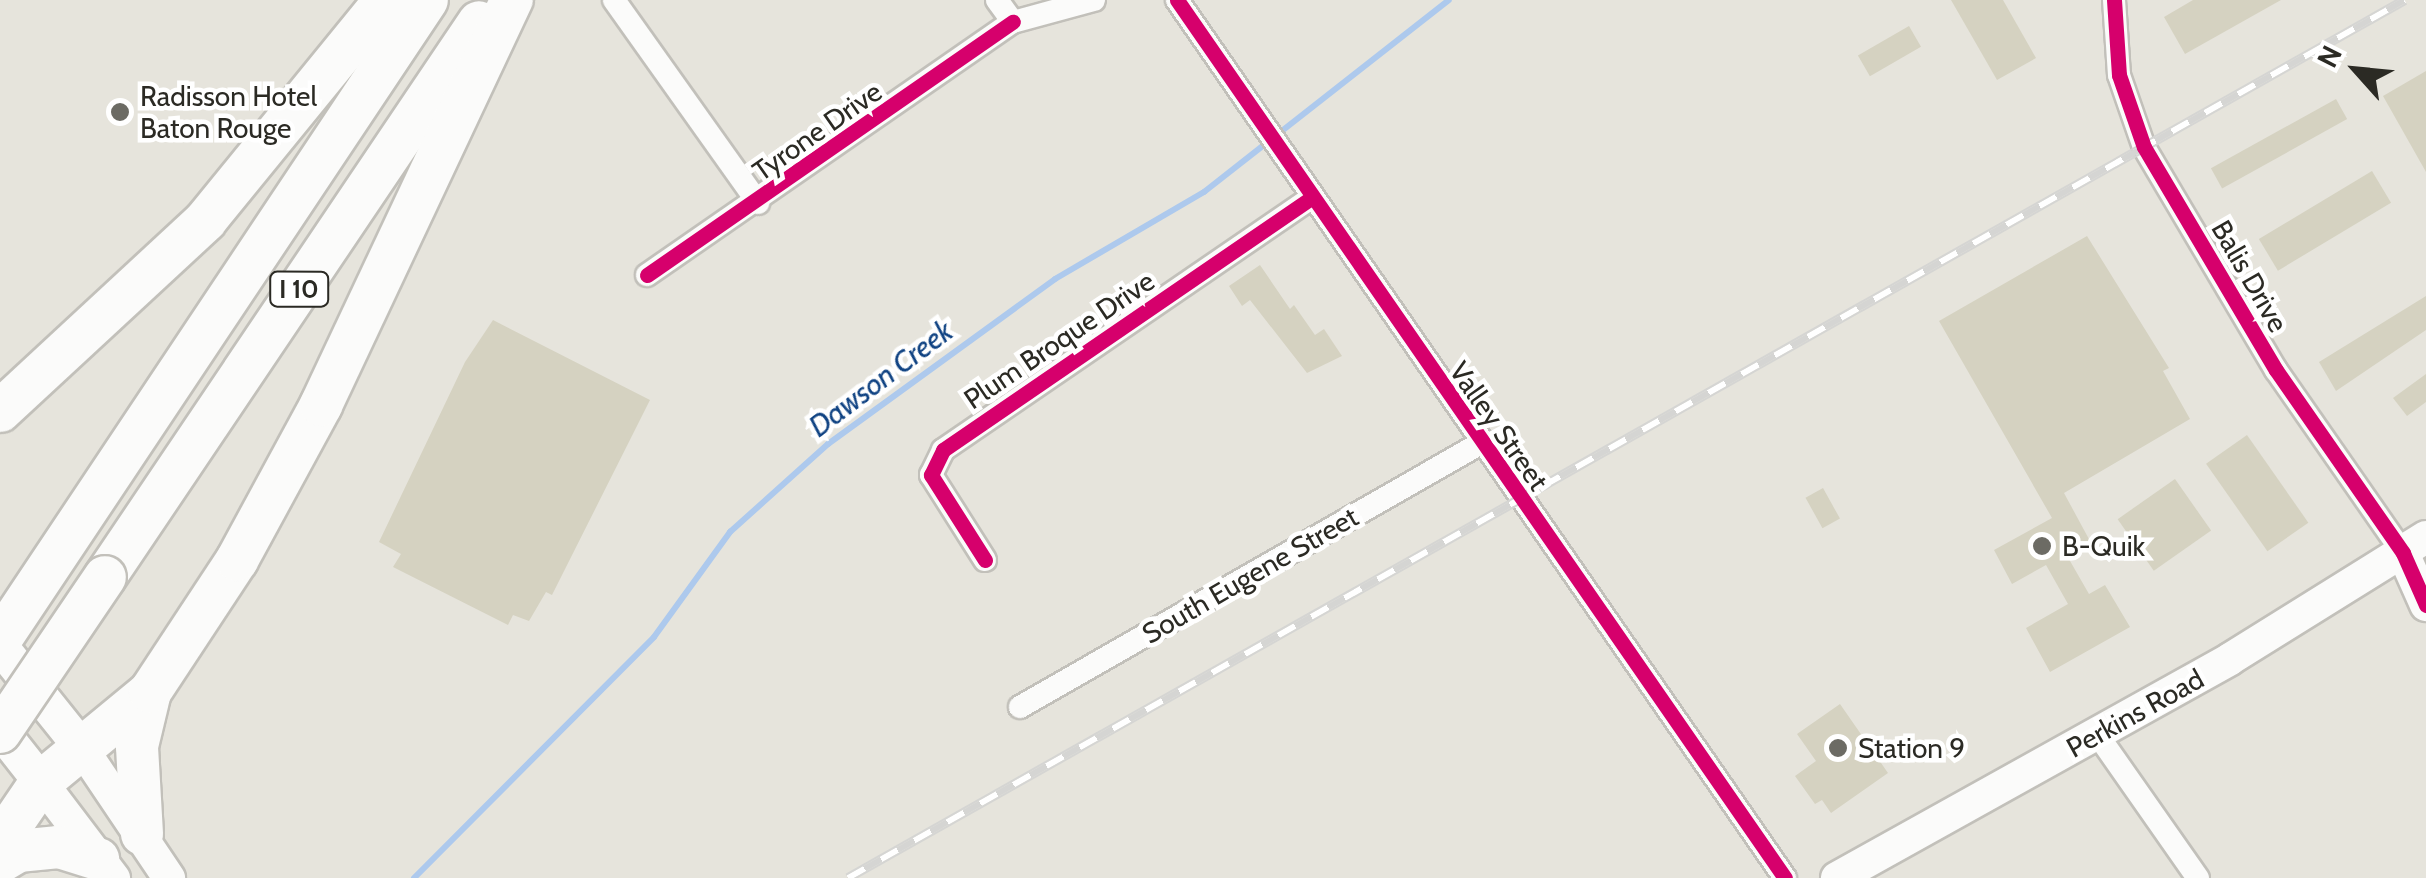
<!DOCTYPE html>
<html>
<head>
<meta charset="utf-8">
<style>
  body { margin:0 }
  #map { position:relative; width:2426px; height:878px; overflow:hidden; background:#e6e4dc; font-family:Cabin,sans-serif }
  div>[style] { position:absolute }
  .stream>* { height:6px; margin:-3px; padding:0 3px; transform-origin:3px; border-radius:3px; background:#adc9ed }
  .building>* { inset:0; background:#d5d2c1; transform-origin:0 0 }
  .roads { filter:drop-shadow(2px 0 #c2c0ba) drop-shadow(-2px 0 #c2c0ba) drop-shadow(0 2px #c2c0ba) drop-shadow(0 -2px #c2c0ba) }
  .street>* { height:22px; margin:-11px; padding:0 11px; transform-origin:11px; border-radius:11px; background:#fbfbfa }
  .secondary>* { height:32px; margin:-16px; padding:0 16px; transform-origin:16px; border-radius:16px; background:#fbfbfa }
  .primary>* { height:35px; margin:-17.5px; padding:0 17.5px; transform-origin:17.5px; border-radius:17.5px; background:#fbfbfa }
  .highway>* { height:42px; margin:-21px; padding:0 21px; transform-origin:21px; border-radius:21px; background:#fbfbfa }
  .rail>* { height:10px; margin-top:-5px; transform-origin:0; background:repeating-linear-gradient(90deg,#fff 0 19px,#d5d5d3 0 38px); box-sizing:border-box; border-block:2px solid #d5d5d3 }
  .bridges { filter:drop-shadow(2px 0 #c2c0ba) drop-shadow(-2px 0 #c2c0ba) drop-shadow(0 2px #c2c0ba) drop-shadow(0 -2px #c2c0ba) }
  .highway-bridge>* { height:42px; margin:-21px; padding:0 21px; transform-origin:21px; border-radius:21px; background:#fbfbfa }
  .cycleway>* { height:15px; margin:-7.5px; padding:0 7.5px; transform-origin:7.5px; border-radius:7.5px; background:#d6006c }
  .dots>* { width:28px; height:28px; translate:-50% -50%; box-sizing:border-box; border:5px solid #fff; border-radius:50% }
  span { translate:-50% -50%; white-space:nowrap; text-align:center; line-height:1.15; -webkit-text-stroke:9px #fff; paint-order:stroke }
  .shield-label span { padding:2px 8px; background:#fff; border:2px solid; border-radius:8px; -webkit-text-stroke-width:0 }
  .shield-label { font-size:25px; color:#2b2a24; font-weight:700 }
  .poi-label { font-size:28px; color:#2b2a24 }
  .left { translate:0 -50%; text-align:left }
  .street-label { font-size:28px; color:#2b2a24 }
  .water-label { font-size:30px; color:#0f4282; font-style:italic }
  .north { position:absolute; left:2306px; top:20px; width:100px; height:100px; -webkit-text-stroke:8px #fff; paint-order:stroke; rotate:297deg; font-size:28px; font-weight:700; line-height:40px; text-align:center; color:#2b2a24 }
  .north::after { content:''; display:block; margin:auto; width:35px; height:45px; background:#2b2a24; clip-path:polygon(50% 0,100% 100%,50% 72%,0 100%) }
</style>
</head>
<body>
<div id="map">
  <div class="stream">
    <i style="left:414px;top:878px;width:340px;rotate:-45.1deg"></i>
    <i style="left:654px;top:637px;width:130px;rotate:-54.1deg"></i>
    <i style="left:730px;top:532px;width:132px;rotate:-41.9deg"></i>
    <i style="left:828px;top:444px;width:281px;rotate:-36deg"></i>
    <i style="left:1055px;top:279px;width:173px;rotate:-30.3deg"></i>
    <i style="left:1204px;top:192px;width:311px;rotate:-38.1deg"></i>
  </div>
  <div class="building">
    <i style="clip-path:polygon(1951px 0,2003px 0,2036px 58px,1997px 80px)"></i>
    <i style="clip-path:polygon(2193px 0,2281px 0,2185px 54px,2164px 17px)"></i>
    <i style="left:1909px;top:26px;width:24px;height:59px;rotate:60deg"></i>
    <i style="clip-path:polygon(2426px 71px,2426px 172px,2383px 96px)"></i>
    <i style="left:2336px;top:99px;width:23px;height:143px;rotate:61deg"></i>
    <i style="left:2372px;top:171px;width:37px;height:132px;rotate:59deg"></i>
    <i style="clip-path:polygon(2087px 236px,2169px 368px,2163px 371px,2190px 419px,2064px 493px,2090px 541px,2066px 554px,2089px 594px,2105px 585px,2130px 627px,2050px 672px,2026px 628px,2068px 604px,2046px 565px,2012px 584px,1994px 550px,2052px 518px,1939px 321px)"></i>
    <i style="clip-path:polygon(1260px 265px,1290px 309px,1294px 305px,1315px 335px,1324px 329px,1342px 356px,1307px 373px,1250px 300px,1242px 306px,1229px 286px)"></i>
    <i style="clip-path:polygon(2426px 296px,2426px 330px,2336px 391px,2319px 362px)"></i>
    <i style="clip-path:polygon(493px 320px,650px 400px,552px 595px,546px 592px,529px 621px,513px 615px,508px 625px,393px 567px,401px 554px,379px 542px,465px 362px)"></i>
    <i style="clip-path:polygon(2426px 374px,2426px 402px,2407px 416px,2393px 398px)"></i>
    <i style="left:2247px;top:435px;width:107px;height:50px;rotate:55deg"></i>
    <i style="left:2175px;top:479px;width:63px;height:70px;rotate:55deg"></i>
    <i style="left:1823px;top:488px;width:35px;height:20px;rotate:61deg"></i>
    <i style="clip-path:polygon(1840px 704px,1888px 773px,1831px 813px,1822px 800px,1815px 804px,1795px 776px,1816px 761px,1797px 734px)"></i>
  </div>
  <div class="roads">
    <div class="street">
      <i style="left:614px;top:0;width:249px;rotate:54.6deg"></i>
      <i style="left:997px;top:0;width:27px;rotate:54deg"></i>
      <i style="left:1013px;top:22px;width:84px;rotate:-15.2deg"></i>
      <i style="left:1177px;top:0;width:1068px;rotate:55.3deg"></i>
      <i style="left:2114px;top:0;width:75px;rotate:86.2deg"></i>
      <i style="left:2119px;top:75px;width:76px;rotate:70.9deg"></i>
      <i style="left:2144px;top:147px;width:259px;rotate:59.4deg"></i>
      <i style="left:2276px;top:370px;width:223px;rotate:55.2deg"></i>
      <i style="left:647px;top:275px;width:445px;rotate:-34.7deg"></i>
      <i style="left:985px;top:560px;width:101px;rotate:-122.4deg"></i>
      <i style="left:931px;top:475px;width:28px;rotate:-64deg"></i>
      <i style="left:943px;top:450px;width:445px;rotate:-34.4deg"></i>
      <i style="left:1020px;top:707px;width:531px;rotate:-29.8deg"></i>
      <i style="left:2097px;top:734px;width:176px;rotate:55deg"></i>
    </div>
    <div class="secondary">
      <i style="left:2403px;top:553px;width:57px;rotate:66.1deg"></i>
      <i style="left:81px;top:747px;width:158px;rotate:56.1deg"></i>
      <i style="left:41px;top:782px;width:121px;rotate:52.8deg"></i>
      <i style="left:1837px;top:878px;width:450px;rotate:-29.1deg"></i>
      <i style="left:2230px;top:659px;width:231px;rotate:-31.9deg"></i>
    </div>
    <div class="primary">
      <i style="left:0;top:646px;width:129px;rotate:51.3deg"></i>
      <i style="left:0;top:730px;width:66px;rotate:51.7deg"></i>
    </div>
    <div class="highway">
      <i style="left:0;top:411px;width:280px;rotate:-42.8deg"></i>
      <i style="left:205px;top:221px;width:285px;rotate:-50.8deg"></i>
      <i style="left:105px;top:577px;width:669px;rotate:-56.02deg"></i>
      <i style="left:0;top:640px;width:769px;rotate:-56.29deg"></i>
      <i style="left:142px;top:834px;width:88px;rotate:-93.3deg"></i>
      <i style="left:137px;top:746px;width:56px;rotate:-76.5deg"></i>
      <i style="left:0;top:842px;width:73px;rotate:-55.7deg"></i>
      <i style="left:41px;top:782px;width:141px;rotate:-39.5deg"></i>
      <i style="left:150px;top:692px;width:158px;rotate:-56.6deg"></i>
      <i style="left:237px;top:560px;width:176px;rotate:-61.5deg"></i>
      <i style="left:321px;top:405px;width:448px;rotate:-64.8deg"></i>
      <i style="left:0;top:862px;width:21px;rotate:-31deg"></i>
      <i style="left:18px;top:851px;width:41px;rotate:-5.6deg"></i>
      <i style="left:59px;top:847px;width:41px;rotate:17.1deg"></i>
    </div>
  </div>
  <div class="rail">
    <i style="left:848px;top:878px;width:1787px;rotate:-29.42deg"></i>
  </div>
  <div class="bridges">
    <div class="highway-bridge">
      <i style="left:0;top:732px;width:187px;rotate:-55.9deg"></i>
    </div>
  </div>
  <div class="cycleway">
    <i style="left:1177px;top:0;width:1068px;rotate:55.3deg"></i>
    <i style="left:2114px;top:0;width:75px;rotate:86.2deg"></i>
    <i style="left:2119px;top:75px;width:76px;rotate:70.9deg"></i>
    <i style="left:2144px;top:147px;width:259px;rotate:59.4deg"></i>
    <i style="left:2276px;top:370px;width:223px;rotate:55.2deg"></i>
    <i style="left:2403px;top:553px;width:57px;rotate:66.1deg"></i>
    <i style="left:647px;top:275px;width:445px;rotate:-34.7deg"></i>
    <i style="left:985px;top:560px;width:101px;rotate:-122.4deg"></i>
    <i style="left:931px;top:475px;width:28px;rotate:-64deg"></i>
    <i style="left:943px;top:450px;width:445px;rotate:-34.4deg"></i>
  </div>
  <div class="dots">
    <i style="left:120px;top:112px;background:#6c6b64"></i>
    <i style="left:2042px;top:546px;background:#6c6b64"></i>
    <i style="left:1838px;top:748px;background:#6c6b64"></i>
  </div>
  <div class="shield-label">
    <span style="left:299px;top:289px">I 10</span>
  </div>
  <div class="poi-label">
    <span class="left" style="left:140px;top:112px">Radisson Hotel<br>Baton Rouge</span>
    <span class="left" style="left:2062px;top:546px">B-Quik</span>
    <span class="left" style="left:1858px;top:748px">Station 9</span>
  </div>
  <div class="street-label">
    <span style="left:817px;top:131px;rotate:-35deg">Tyrone Drive</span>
    <span style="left:2250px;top:276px;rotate:60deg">Balis Drive</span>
    <span style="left:1059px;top:340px;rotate:-34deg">Plum Broque Drive</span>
    <span style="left:1499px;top:426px;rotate:55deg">Valley Street</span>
    <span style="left:1250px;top:575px;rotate:-30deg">South Eugene Street</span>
    <span style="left:2135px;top:713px;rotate:-29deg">Perkins Road</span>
  </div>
  <div class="water-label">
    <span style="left:881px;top:379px;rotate:-37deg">Dawson Creek</span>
  </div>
  <div class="north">N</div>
</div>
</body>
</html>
